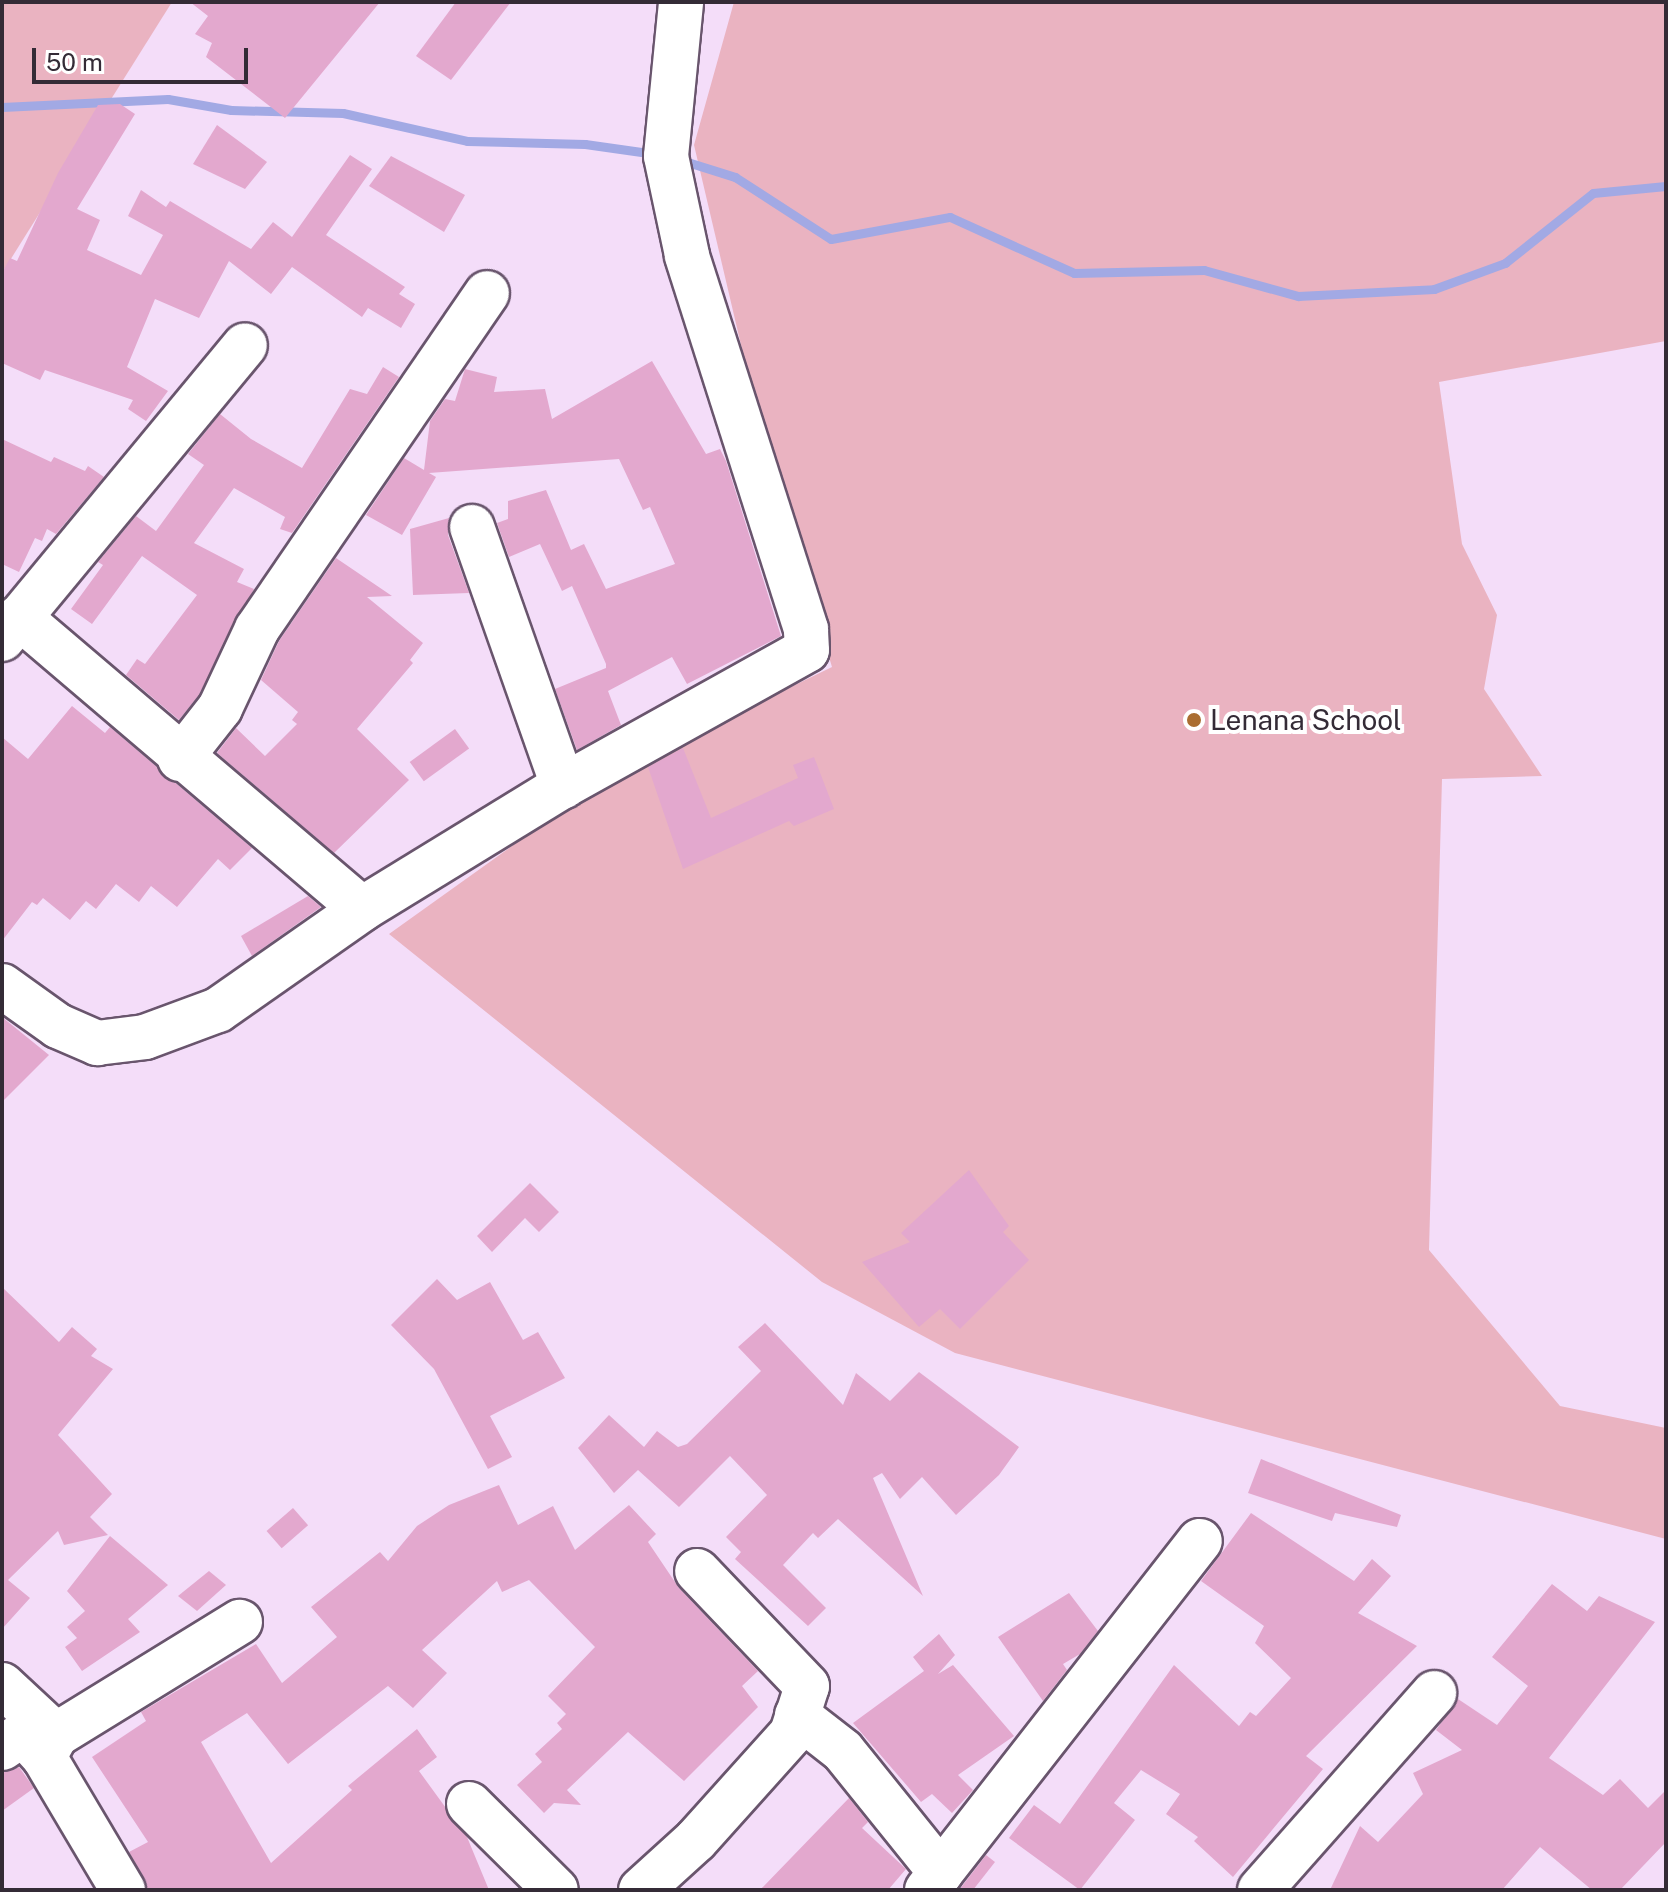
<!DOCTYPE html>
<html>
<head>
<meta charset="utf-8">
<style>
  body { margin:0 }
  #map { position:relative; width:1668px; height:1892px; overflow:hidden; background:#f4ddf9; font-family:"Public Sans",sans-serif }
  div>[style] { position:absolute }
  .green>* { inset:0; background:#eab3c1 }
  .stream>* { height:9px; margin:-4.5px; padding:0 4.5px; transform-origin:4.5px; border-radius:4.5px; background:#a2a9e4 }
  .building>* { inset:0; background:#e3a8ce; transform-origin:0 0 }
  .roads { filter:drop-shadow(2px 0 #69556d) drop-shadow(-2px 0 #69556d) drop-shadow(0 2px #69556d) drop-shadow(0 -2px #69556d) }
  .minor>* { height:44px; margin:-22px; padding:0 22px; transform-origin:22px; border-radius:22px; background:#fff }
  .dots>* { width:22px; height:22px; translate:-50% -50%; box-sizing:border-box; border:4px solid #fff; border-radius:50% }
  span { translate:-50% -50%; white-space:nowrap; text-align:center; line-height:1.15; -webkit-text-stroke:8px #fff; paint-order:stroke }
  .poi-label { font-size:28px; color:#342b36 }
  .left { translate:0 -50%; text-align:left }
  .frame { position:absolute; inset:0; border:4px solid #342b36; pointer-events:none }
  .scale { position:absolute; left:32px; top:48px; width:216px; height:36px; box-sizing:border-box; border:4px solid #342b36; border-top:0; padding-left:10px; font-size:24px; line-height:28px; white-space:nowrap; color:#342b36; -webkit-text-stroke:6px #fff; paint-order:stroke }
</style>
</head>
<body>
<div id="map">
  <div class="green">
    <i style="clip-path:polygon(2px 2px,172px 2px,2px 273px)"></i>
    <i style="clip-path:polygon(734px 2px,1666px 2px,1666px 341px,1439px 382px,1462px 544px,1497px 615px,1484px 689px,1542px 776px,1442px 779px,1429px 1250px,1560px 1406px,1666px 1428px,1666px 1539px,955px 1353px,822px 1282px,389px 934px,614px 773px,832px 667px,761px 430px,694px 145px)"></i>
  </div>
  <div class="stream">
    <i style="left:2px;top:107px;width:166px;rotate:-2.8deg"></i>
    <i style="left:168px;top:99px;width:64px;rotate:9.9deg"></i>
    <i style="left:231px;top:110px;width:112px;rotate:1.5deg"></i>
    <i style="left:343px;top:113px;width:127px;rotate:12.7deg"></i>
    <i style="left:467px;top:141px;width:118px;rotate:1.5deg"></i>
    <i style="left:585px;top:144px;width:71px;rotate:8.1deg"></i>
    <i style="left:681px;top:160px;width:57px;rotate:17.5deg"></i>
    <i style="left:735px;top:177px;width:114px;rotate:32.9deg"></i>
    <i style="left:831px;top:239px;width:121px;rotate:-10.5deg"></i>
    <i style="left:950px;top:217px;width:136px;rotate:24.3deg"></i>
    <i style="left:1074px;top:273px;width:130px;rotate:-1.3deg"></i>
    <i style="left:1204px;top:270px;width:98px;rotate:15.5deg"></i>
    <i style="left:1298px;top:296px;width:136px;rotate:-2.9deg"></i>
    <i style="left:1434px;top:289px;width:76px;rotate:-20.1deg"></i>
    <i style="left:1505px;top:263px;width:112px;rotate:-38.5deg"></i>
    <i style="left:1593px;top:193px;width:73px;rotate:-5.5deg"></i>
  </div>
  <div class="building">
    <i style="clip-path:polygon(190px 2px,380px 2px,285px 118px,206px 57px,212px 43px,195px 34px,208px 16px)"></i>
    <i style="clip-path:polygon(456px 2px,511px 2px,451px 80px,416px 56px)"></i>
    <i style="clip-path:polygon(120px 104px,135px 114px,77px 209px,100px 220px,87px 250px,141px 275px,163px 235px,128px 216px,141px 190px,166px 207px,170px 201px,251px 249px,273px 222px,292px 237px,350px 155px,372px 169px,326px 235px,405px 287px,399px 294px,415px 304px,401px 328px,368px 308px,362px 317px,292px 267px,271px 294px,229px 261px,199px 318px,155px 299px,127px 367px,168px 391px,146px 421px,128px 409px,133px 400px,45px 370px,40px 380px,2px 363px,2px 273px,10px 258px,17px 261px,58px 173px,98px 105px)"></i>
    <i style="clip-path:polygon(217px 125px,267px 162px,245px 189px,193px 164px)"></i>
    <i style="clip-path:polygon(391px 156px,465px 195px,444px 232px,369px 186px)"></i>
    <i style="clip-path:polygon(652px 361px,706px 454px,720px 449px,726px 461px,781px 636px,687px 684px,672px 657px,608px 691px,621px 725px,577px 750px,555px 689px,606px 668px,606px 664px,572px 586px,562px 591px,540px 544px,509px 557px,497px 523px,508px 519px,508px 501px,546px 490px,571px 550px,584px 544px,606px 589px,675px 564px,650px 507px,643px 510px,619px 459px,429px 473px,436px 477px,402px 535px,366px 515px,404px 458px,424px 470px,430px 421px,445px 399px,455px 401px,465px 369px,497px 377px,494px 392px,545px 389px,552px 419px)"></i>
    <i style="clip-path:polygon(383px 367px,399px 377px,292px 533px,280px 529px,285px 517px,234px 488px,194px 543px,244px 569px,237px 582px,254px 589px,199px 695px,179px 720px,126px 675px,137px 659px,145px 664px,197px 595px,142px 556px,92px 624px,71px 609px,103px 565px,98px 562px,136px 516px,156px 531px,204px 465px,188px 454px,220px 414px,251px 439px,302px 468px,350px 389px,367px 394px)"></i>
    <i style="clip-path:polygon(2px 439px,51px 462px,54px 457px,85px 471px,88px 466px,104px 477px,56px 534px,47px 529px,42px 541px,35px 538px,19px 572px,2px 564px)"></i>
    <i style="clip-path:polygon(449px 518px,448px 535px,469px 593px,413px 595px,410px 529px)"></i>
    <i style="clip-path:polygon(336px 558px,392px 596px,367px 597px,423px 643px,410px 660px,413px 663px,357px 729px,409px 780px,334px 853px,217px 753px,236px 728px,265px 756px,297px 724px,292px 720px,298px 712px,261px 680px,279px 641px)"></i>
    <i style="clip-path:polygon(72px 706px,105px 733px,110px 727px,252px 848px,230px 870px,218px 859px,177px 907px,151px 886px,139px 902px,116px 884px,96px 909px,86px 901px,70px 920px,43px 898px,37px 905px,32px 902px,2px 941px,2px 737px,28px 759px)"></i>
    <i style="left:455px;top:729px;width:24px;height:56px;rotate:54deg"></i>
    <i style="clip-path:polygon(683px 748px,711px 818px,798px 778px,793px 765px,814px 757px,834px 809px,794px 826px,789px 821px,683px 869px,648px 767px)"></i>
    <i style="clip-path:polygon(308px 896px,321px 907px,252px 956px,241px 936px)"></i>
    <i style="clip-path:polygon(2px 1017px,49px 1055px,2px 1102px)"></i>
    <i style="clip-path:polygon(969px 1170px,1009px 1226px,1003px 1232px,1029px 1260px,960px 1329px,940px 1309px,919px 1327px,862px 1262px,910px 1242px,901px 1233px)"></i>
    <i style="clip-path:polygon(530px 1183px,559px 1212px,539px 1232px,525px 1218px,492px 1252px,477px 1236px)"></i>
    <i style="clip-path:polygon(437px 1279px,457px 1300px,490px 1282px,523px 1340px,538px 1332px,565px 1378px,490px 1416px,512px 1457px,488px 1469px,434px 1369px,391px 1325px)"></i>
    <i style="clip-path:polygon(2px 1287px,59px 1342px,72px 1327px,97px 1349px,91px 1356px,113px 1369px,58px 1435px,112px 1494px,90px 1517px,108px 1535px,64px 1545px,58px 1531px,8px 1580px,30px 1598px,2px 1629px)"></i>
    <i style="clip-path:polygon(765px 1323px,843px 1405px,856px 1373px,890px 1401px,919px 1372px,1019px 1447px,999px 1475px,956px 1515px,922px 1477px,900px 1499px,882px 1473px,873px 1478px,923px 1596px,838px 1519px,818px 1538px,813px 1533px,783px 1565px,826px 1608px,808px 1626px,735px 1559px,741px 1552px,726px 1537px,767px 1495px,730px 1456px,679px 1507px,638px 1470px,614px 1493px,578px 1448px,609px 1415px,644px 1447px,657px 1431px,678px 1447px,687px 1444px,761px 1371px,738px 1347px)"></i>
    <i style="clip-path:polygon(1261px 1459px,1401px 1515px,1397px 1527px,1335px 1513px,1332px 1521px,1248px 1493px)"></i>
    <i style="clip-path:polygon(499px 1485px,518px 1525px,553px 1506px,575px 1550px,629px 1505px,656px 1534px,648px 1542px,679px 1588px,758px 1671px,742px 1686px,758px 1707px,684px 1781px,628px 1732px,567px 1790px,581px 1805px,554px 1803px,544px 1813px,517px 1785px,542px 1762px,535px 1754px,562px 1729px,557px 1723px,566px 1714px,548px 1696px,595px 1647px,529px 1580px,502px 1592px,497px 1581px,422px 1650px,447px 1673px,413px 1708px,388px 1686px,288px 1764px,247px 1713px,201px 1742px,271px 1863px,352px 1790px,348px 1786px,417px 1729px,437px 1757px,419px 1771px,467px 1837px,489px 1890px,148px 1890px,129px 1852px,148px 1842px,92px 1757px,146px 1721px,141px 1712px,256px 1644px,282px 1683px,337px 1637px,311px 1607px,380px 1552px,388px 1561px,417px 1526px,449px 1505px)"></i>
    <i style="left:293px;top:1508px;width:23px;height:35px;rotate:49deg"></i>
    <i style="clip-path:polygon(1251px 1513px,1354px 1581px,1372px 1559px,1391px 1576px,1358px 1613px,1417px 1646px,1306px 1756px,1323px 1769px,1233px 1877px,1194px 1841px,1198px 1837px,1166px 1814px,1180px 1794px,1141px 1770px,1114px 1803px,1135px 1820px,1080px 1890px,1009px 1838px,1034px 1805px,1060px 1824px,1174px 1665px,1239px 1726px,1250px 1712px,1256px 1716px,1291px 1678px,1255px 1643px,1264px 1626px,1201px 1581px)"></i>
    <i style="clip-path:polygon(110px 1536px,168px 1585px,128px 1619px,140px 1632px,82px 1671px,65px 1647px,77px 1638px,67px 1627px,85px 1611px,67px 1591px)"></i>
    <i style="clip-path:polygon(209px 1571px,226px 1585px,197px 1611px,178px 1596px)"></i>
    <i style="clip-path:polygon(1552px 1584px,1587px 1611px,1599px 1596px,1655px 1622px,1549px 1758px,1603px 1795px,1620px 1779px,1648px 1808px,1666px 1790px,1666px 1842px,1620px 1890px,1592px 1890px,1540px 1847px,1502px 1890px,1330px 1890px,1360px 1826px,1378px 1842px,1423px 1794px,1413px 1773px,1462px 1750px,1436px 1730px,1458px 1699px,1497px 1725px,1528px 1686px,1492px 1657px)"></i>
    <i style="clip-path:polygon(1069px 1593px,1098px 1631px,1080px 1654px,1063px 1664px,1067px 1670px,1043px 1701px,998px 1637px)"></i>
    <i style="clip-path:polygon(939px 1634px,955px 1655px,938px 1674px,953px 1665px,1014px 1736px,958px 1775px,973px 1790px,952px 1813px,932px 1794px,921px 1802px,853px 1723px,924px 1671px,913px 1657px)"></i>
    <i style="clip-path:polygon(19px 1767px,34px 1788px,2px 1811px,2px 1773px)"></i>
    <i style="clip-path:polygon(849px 1798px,868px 1822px,862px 1828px,906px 1869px,888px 1890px,760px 1890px)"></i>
    <i style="clip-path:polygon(986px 1855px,995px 1862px,973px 1890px,959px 1890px)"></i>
  </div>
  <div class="roads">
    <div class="minor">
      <i style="left:472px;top:527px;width:275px;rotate:70.6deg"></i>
      <i style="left:19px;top:617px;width:450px;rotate:40.4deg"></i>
      <i style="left:2px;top:639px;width:381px;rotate:-50.4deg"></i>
      <i style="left:180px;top:759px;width:65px;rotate:-51.9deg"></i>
      <i style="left:220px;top:708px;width:87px;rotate:-64.9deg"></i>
      <i style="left:257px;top:629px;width:407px;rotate:-55.6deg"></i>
      <i style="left:2px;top:986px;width:69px;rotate:35.5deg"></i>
      <i style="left:58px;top:1026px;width:43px;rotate:23.6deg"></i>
      <i style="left:97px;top:1043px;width:48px;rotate:-7.1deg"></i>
      <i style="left:145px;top:1037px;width:78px;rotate:-20.3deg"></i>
      <i style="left:218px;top:1010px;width:176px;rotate:-35deg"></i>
      <i style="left:362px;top:909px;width:236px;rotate:-31.5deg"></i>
      <i style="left:563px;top:786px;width:279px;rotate:-29.1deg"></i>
      <i style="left:807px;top:650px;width:21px;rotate:-93deg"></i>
      <i style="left:806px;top:629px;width:392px;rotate:-107.7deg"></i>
      <i style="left:687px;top:255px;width:101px;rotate:-102deg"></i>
      <i style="left:666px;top:156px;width:155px;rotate:-84.4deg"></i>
      <i style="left:2px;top:1685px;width:74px;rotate:42.8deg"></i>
      <i style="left:56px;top:1735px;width:25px;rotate:119deg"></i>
      <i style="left:44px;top:1757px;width:31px;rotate:-132deg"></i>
      <i style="left:23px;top:1734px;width:25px;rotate:146deg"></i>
      <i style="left:797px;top:1715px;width:58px;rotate:38deg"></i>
      <i style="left:843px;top:1751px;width:156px;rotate:51.2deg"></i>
      <i style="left:56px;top:1735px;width:216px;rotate:-31.6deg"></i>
      <i style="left:44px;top:1757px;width:155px;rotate:59.3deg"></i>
      <i style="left:469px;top:1804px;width:122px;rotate:44.7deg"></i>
      <i style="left:641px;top:1890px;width:74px;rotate:-42.3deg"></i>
      <i style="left:696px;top:1840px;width:144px;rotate:-48.1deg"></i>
      <i style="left:792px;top:1733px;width:49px;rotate:-72.3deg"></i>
      <i style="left:807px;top:1686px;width:159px;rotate:-133.7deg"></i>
      <i style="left:927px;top:1890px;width:443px;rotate:-52deg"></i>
      <i style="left:1260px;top:1890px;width:263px;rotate:-48.5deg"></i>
    </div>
  </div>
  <div class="dots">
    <i style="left:1194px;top:720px;background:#aa6d31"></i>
  </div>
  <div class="poi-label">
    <span class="left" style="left:1210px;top:720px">Lenana School</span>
  </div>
  <div class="frame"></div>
  <div class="scale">50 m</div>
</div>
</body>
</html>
